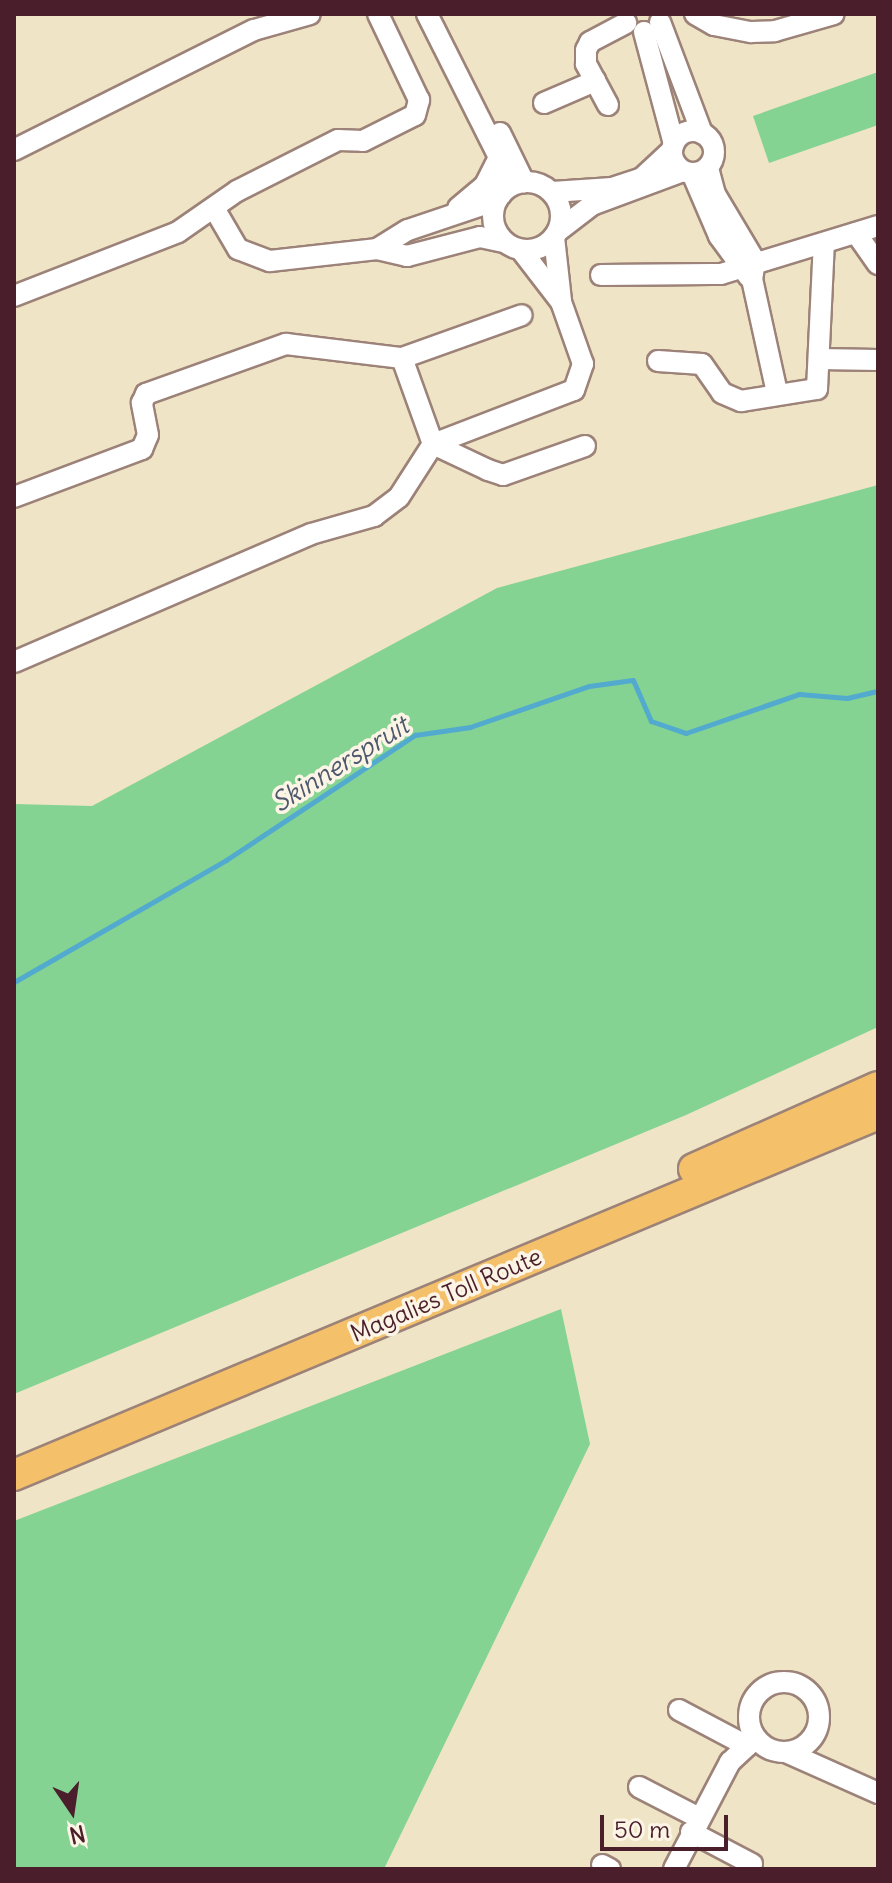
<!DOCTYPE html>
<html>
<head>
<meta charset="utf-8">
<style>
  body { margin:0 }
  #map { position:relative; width:892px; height:1883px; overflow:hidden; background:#efe5c6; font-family:Delius,sans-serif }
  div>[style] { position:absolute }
  .green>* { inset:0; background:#85d392 }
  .stream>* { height:5px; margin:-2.5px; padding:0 2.5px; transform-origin:2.5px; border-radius:2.5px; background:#52aacf }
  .roads { filter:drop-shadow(2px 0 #9c8278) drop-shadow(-2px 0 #9c8278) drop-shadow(0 2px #9c8278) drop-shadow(0 -2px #9c8278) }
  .minor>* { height:20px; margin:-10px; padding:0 10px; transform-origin:10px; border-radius:10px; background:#fff }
  .minor>.ring { margin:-10px; padding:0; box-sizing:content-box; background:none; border:20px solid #fff; border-radius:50% }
  .highway>* { height:30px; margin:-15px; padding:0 15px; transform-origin:15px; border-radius:15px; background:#f4c16a }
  span { translate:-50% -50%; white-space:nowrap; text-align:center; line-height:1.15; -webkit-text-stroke:7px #fcf5e5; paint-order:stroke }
  .street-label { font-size:24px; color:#4a1f2b }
  .water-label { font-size:26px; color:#4d576d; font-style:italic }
  .frame { position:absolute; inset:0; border:16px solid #4a1f2b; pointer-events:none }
  .north { position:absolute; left:32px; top:1771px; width:80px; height:80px; -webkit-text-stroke:6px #fcf5e5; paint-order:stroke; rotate:167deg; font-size:22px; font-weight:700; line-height:32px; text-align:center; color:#4a1f2b }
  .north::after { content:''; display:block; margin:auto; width:28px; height:36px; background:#4a1f2b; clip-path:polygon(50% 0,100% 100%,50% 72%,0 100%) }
  .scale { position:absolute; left:600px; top:1815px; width:128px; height:36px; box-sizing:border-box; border:4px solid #4a1f2b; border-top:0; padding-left:10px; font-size:24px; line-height:28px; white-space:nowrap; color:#4a1f2b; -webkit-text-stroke:6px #fcf5e5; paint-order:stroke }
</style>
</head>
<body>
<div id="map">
  <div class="green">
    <i style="clip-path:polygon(878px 72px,878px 125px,769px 163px,753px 116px)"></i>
    <i style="clip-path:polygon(878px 485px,878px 1027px,686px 1115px,14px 1394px,14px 804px,92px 806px,497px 588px)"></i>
    <i style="clip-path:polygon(561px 1309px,590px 1444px,384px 1869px,14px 1869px,14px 1521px)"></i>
  </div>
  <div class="stream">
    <i style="left:14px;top:982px;width:245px;rotate:-29.9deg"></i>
    <i style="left:226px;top:860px;width:227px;rotate:-33.5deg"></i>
    <i style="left:415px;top:735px;width:56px;rotate:-8.3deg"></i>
    <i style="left:470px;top:727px;width:126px;rotate:-19deg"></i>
    <i style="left:589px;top:686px;width:44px;rotate:-7.8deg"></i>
    <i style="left:633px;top:680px;width:45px;rotate:66.3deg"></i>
    <i style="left:651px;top:721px;width:37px;rotate:19deg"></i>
    <i style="left:686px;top:733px;width:120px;rotate:-19deg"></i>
    <i style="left:799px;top:694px;width:48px;rotate:4.8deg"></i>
    <i style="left:847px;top:698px;width:32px;rotate:-13deg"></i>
  </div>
  <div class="roads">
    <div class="minor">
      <i style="left:427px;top:14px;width:160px;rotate:63.3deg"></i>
      <i style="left:499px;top:157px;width:21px;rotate:71deg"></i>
      <i style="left:506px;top:177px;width:19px;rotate:106deg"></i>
      <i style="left:695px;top:14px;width:22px;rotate:30deg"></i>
      <i style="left:714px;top:25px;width:38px;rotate:11deg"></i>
      <i style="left:751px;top:32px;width:24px;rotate:-2deg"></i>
      <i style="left:775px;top:31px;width:61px;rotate:-16.1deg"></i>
      <i style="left:660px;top:22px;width:119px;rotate:69.3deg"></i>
      <i style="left:644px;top:32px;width:116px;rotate:75deg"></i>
      <i style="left:544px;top:103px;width:56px;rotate:-23.3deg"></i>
      <i style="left:608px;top:105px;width:47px;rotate:-118.2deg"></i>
      <i style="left:586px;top:64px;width:14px;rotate:-90deg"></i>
      <i style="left:586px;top:50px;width:9px;rotate:-63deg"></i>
      <i style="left:590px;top:42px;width:41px;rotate:-27.8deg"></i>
      <i class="ring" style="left:672px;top:131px;width:22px;height:22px"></i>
      <i style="left:500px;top:133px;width:55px;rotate:63.9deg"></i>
      <i style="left:14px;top:150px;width:268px;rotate:-26.6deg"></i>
      <i style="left:254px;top:30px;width:58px;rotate:-15.9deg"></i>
      <i style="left:708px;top:168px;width:27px;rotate:75deg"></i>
      <i style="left:715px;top:194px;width:78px;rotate:59.2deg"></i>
      <i style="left:755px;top:261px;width:18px;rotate:99deg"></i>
      <i style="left:752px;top:279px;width:117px;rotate:77.6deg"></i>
      <i style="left:692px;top:173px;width:69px;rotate:66.8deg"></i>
      <i style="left:719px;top:236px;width:51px;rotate:53.8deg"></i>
      <i class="ring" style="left:493px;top:182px;width:48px;height:48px"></i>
      <i style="left:552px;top:192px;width:60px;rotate:-3.8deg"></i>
      <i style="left:612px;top:188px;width:32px;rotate:-18deg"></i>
      <i style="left:642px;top:178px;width:41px;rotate:-43deg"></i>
      <i style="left:214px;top:208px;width:48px;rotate:59.7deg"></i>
      <i style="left:238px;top:249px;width:34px;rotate:21deg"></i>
      <i style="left:270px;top:261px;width:108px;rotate:-6.4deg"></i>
      <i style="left:377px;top:249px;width:36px;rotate:-32deg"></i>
      <i style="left:408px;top:230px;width:94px;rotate:-18.6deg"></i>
      <i style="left:458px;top:208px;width:35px;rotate:-40deg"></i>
      <i style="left:485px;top:185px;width:31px;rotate:-63deg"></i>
      <i style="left:558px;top:231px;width:43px;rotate:-37.4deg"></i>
      <i style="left:592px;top:205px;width:97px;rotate:-20.5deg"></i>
      <i style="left:856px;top:233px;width:38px;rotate:55deg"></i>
      <i style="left:554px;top:237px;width:63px;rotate:83.7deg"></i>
      <i style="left:377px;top:249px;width:31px;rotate:13deg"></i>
      <i style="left:407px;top:256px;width:75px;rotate:-14.6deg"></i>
      <i style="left:480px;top:237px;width:25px;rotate:12deg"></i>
      <i style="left:601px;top:275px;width:120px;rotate:-0.5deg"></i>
      <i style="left:721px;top:274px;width:164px;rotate:-17deg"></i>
      <i style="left:14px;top:296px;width:176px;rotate:-21.3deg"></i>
      <i style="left:178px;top:232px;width:72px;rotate:-34.8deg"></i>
      <i style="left:237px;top:191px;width:113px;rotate:-26.8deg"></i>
      <i style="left:338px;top:140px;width:25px;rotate:2deg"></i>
      <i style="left:363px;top:141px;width:58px;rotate:-26.6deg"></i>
      <i style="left:415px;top:115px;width:16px;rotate:-75deg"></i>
      <i style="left:419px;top:100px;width:95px;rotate:-115.5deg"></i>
      <i style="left:402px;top:358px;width:91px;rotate:70.2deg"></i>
      <i style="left:433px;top:444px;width:61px;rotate:25.3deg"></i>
      <i style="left:488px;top:470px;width:16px;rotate:18deg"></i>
      <i style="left:503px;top:475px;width:87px;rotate:-19.5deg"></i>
      <i style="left:819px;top:359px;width:59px;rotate:1deg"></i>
      <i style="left:658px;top:361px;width:44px;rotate:3.9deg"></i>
      <i style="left:702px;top:364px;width:35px;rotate:55deg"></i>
      <i style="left:722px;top:393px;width:21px;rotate:23deg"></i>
      <i style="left:741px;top:401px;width:77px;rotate:-9deg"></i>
      <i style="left:817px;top:389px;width:146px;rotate:-87.3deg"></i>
      <i style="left:14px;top:497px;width:137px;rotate:-20.6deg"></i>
      <i style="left:142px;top:449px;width:15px;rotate:-67deg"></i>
      <i style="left:148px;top:435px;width:33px;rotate:-101deg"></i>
      <i style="left:142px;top:403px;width:10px;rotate:-66deg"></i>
      <i style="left:146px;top:394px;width:149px;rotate:-19.7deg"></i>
      <i style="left:286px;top:344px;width:117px;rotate:6.9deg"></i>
      <i style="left:402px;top:358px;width:127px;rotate:-19.7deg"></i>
      <i style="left:14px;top:662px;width:323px;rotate:-23.3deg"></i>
      <i style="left:311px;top:534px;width:66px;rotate:-15.9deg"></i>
      <i style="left:374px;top:516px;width:31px;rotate:-37deg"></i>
      <i style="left:399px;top:497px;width:63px;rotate:-57.3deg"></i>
      <i style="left:433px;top:444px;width:151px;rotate:-21deg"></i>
      <i style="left:574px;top:390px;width:28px;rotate:-71deg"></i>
      <i style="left:583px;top:364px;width:66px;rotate:-109.5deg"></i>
      <i style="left:561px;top:302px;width:66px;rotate:-127.6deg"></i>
      <i class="ring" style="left:749px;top:1682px;width:50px;height:50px"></i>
      <i style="left:679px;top:1710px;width:77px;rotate:27.9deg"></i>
      <i style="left:786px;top:1752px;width:101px;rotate:24deg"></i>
      <i style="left:639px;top:1787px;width:68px;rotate:27.3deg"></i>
      <i style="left:691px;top:1832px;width:69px;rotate:27.7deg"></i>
      <i style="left:602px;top:1865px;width:9px;rotate:27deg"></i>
      <i style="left:674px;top:1869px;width:121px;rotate:-62.4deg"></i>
      <i style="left:730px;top:1762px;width:35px;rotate:-43deg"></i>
    </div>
    <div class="highway">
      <i style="left:694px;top:1169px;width:201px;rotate:-24deg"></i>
      <i style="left:14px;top:1475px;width:936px;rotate:-22.68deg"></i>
    </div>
  </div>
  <div class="street-label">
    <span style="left:446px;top:1295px;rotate:-23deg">Magalies Toll Route</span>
  </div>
  <div class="water-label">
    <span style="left:340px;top:764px;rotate:-32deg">Skinnerspruit</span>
  </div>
  <div class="frame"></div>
  <div class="north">N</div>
  <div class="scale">50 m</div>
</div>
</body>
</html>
